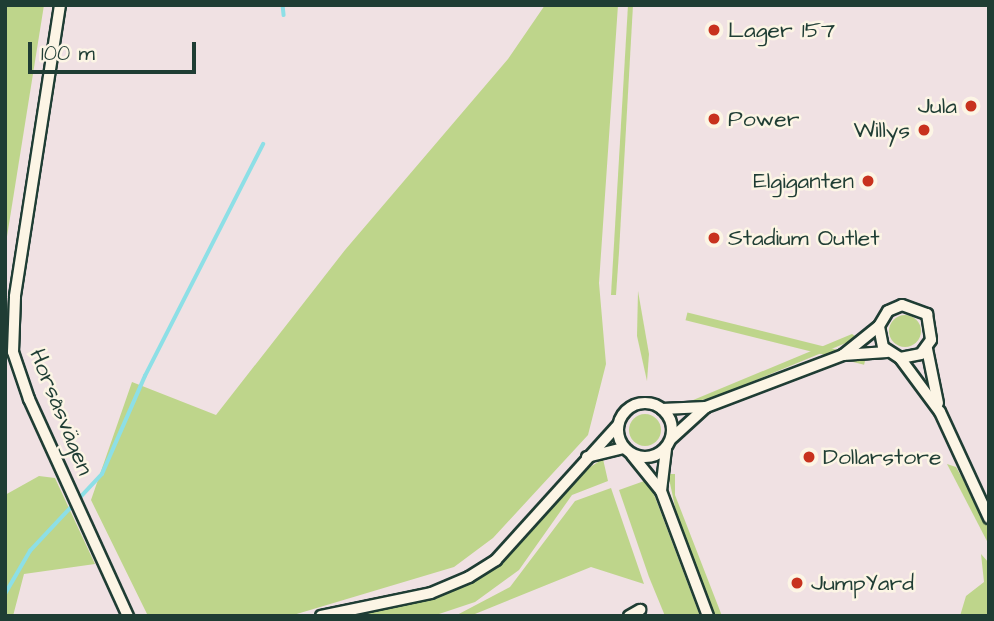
<!DOCTYPE html>
<html>
<head>
<meta charset="utf-8">
<style>
  body { margin:0 }
  #map { position:relative; width:994px; height:621px; overflow:hidden; background:#f0e1e3; font-family:"Architects Daughter",sans-serif }
  div>[style] { position:absolute }
  .green>* { inset:0; background:#bed58b; transform-origin:0 0 }
  .round { border-radius:50% }
  .stream>* { height:3.5px; margin:-1.75px; padding:0 1.75px; transform-origin:1.75px; border-radius:1.75px; background:#8ddfe6 }
  .roads { filter:drop-shadow(2px 0 #1f3d34) drop-shadow(-2px 0 #1f3d34) drop-shadow(0 2px #1f3d34) drop-shadow(0 -2px #1f3d34) }
  .street>* { height:10px; margin:-5px; padding:0 5px; transform-origin:5px; border-radius:5px; background:#fcf5e5 }
  .street>.ring { margin:-5px; padding:0; box-sizing:content-box; background:none; border:10px solid #fcf5e5; border-radius:50% }
  .dots>* { width:19px; height:19px; translate:-50% -50%; box-sizing:border-box; border:4px solid #fcf5e5; border-radius:50% }
  span { translate:-50% -50%; white-space:nowrap; text-align:center; line-height:1.15; -webkit-text-stroke:5px #fcf5e5; paint-order:stroke }
  .poi-label { font-size:23px; color:#1f3d34 }
  .left { translate:0 -50%; text-align:left }
  .right { translate:-100% -50%; text-align:right }
  .street-label { font-size:23px; color:#1f3d34 }
  .frame { position:absolute; inset:0; border:7px solid #1f3d34; pointer-events:none }
  .scale { position:absolute; left:28px; top:42px; width:168px; height:32px; box-sizing:border-box; border:4px solid #1f3d34; border-top:0; padding-left:9px; font-size:21px; line-height:24px; white-space:nowrap; color:#1f3d34; -webkit-text-stroke:5px #fcf5e5; paint-order:stroke }
</style>
</head>
<body>
<div id="map">
  <div class="green">
    <i style="clip-path:polygon(5px 5px,44px 5px,5px 249px)"></i>
    <i style="clip-path:polygon(545px 5px,618px 5px,599px 283px,606px 364px,588px 435px,493px 538px,454px 567px,290px 616px,148px 616px,91px 500px,132px 382px,216px 415px,345px 250px,508px 59px)"></i>
    <i style="clip-path:polygon(628px 5px,633px 5px,619px 252px,616px 295px,611px 295px)"></i>
    <i style="clip-path:polygon(638px 291px,649px 354px,647px 381px,637px 336px)"></i>
    <i class="round" style="left:889px;top:315px;width:32px;height:32px"></i>
    <i style="clip-path:polygon(852px 334px,858px 338px,712px 398px,686px 403px)"></i>
    <i style="left:866px;top:357px;width:8px;height:184px;rotate:104deg"></i>
    <i class="round" style="left:629px;top:414px;width:32px;height:32px"></i>
    <i style="clip-path:polygon(603px 459px,608px 481px,572px 495px,519px 570px,475px 602px,433px 616px,337px 616px,433px 597px,484px 574px,574px 477px)"></i>
    <i style="clip-path:polygon(947px 464px,956px 467px,965px 483px,989px 529px,989px 545px)"></i>
    <i style="clip-path:polygon(668px 474px,675px 474px,675px 495px,722px 616px,715px 616px,680px 530px)"></i>
    <i style="clip-path:polygon(39px 476px,55px 478px,95px 564px,24px 574px,13px 616px,5px 616px,5px 495px)"></i>
    <i style="clip-path:polygon(647px 480px,655px 497px,700px 616px,665px 616px,649px 577px,619px 490px)"></i>
    <i style="clip-path:polygon(611px 488px,644px 584px,591px 567px,470px 616px,455px 616px,510px 587px,575px 501px)"></i>
    <i style="clip-path:polygon(981px 554px,989px 563px,989px 616px,960px 616px,966px 596px,984px 582px)"></i>
  </div>
  <div class="stream">
    <i style="left:283px;top:5px;width:10px;rotate:84deg"></i>
    <i style="left:5px;top:594px;width:50px;rotate:-59.8deg"></i>
    <i style="left:30px;top:551px;width:105px;rotate:-46.9deg"></i>
    <i style="left:102px;top:474px;width:107px;rotate:-66.3deg"></i>
    <i style="left:145px;top:376px;width:260px;rotate:-63deg"></i>
  </div>
  <div class="roads">
    <div class="street">
      <i style="left:60px;top:5px;width:295px;rotate:98.8deg"></i>
      <i style="left:15px;top:297px;width:55px;rotate:92.1deg"></i>
      <i style="left:13px;top:352px;width:50px;rotate:71.2deg"></i>
      <i style="left:29px;top:399px;width:239px;rotate:65.5deg"></i>
      <i style="left:927px;top:349px;width:55px;rotate:78.5deg"></i>
      <i style="left:843px;top:355px;width:44px;rotate:-3.9deg"></i>
      <i style="left:900px;top:358px;width:67px;rotate:53.5deg"></i>
      <i style="left:940px;top:412px;width:117px;rotate:65.2deg"></i>
      <i class="ring" style="left:618px;top:403px;width:44px;height:44px"></i>
      <i style="left:662px;top:409px;width:44px;rotate:-2.6deg"></i>
      <i style="left:706px;top:407px;width:147px;rotate:-20.8deg"></i>
      <i style="left:843px;top:355px;width:46px;rotate:-38.9deg"></i>
      <i style="left:879px;top:326px;width:17px;rotate:-59deg"></i>
      <i style="left:888px;top:311px;width:15px;rotate:-23deg"></i>
      <i style="left:902px;top:305px;width:27px;rotate:20deg"></i>
      <i style="left:927px;top:314px;width:26px;rotate:81deg"></i>
      <i style="left:931px;top:340px;width:17px;rotate:126deg"></i>
      <i style="left:921px;top:354px;width:21px;rotate:169deg"></i>
      <i style="left:900px;top:358px;width:20px;rotate:-147deg"></i>
      <i style="left:883px;top:347px;width:21px;rotate:-101deg"></i>
      <i style="left:672px;top:438px;width:46px;rotate:-42.4deg"></i>
      <i style="left:666px;top:449px;width:42px;rotate:96.8deg"></i>
      <i style="left:661px;top:491px;width:134px;rotate:69.4deg"></i>
      <i style="left:632px;top:455px;width:46px;rotate:51.1deg"></i>
      <i style="left:587px;top:457px;width:38px;rotate:-14deg"></i>
      <i style="left:321px;top:616px;width:112px;rotate:-11.8deg"></i>
      <i style="left:431px;top:593px;width:41px;rotate:-22.8deg"></i>
      <i style="left:469px;top:577px;width:32px;rotate:-32deg"></i>
      <i style="left:496px;top:560px;width:182px;rotate:-47.9deg"></i>
      <i style="left:629px;top:616px;width:13px;rotate:-29deg"></i>
    </div>
  </div>
  <div class="dots">
    <i style="left:714px;top:30px;background:#c8321e"></i>
    <i style="left:971px;top:106px;background:#c8321e"></i>
    <i style="left:714px;top:119px;background:#c8321e"></i>
    <i style="left:924px;top:130px;background:#c8321e"></i>
    <i style="left:868px;top:181px;background:#c8321e"></i>
    <i style="left:714px;top:238px;background:#c8321e"></i>
    <i style="left:809px;top:457px;background:#c8321e"></i>
    <i style="left:797px;top:583px;background:#c8321e"></i>
  </div>
  <div class="poi-label">
    <span class="left" style="left:728px;top:30px">Lager 157</span>
    <span class="right" style="left:957px;top:106px">Jula</span>
    <span class="left" style="left:728px;top:119px">Power</span>
    <span class="right" style="left:910px;top:130px">Willys</span>
    <span class="right" style="left:854px;top:181px">Elgiganten</span>
    <span class="left" style="left:728px;top:238px">Stadium Outlet</span>
    <span class="left" style="left:823px;top:457px">Dollarstore</span>
    <span class="left" style="left:811px;top:583px">JumpYard</span>
  </div>
  <div class="street-label">
    <span style="left:61px;top:412px;rotate:68deg">Horsåsvägen</span>
  </div>
  <div class="frame"></div>
  <div class="scale">100 m</div>
</div>
</body>
</html>
